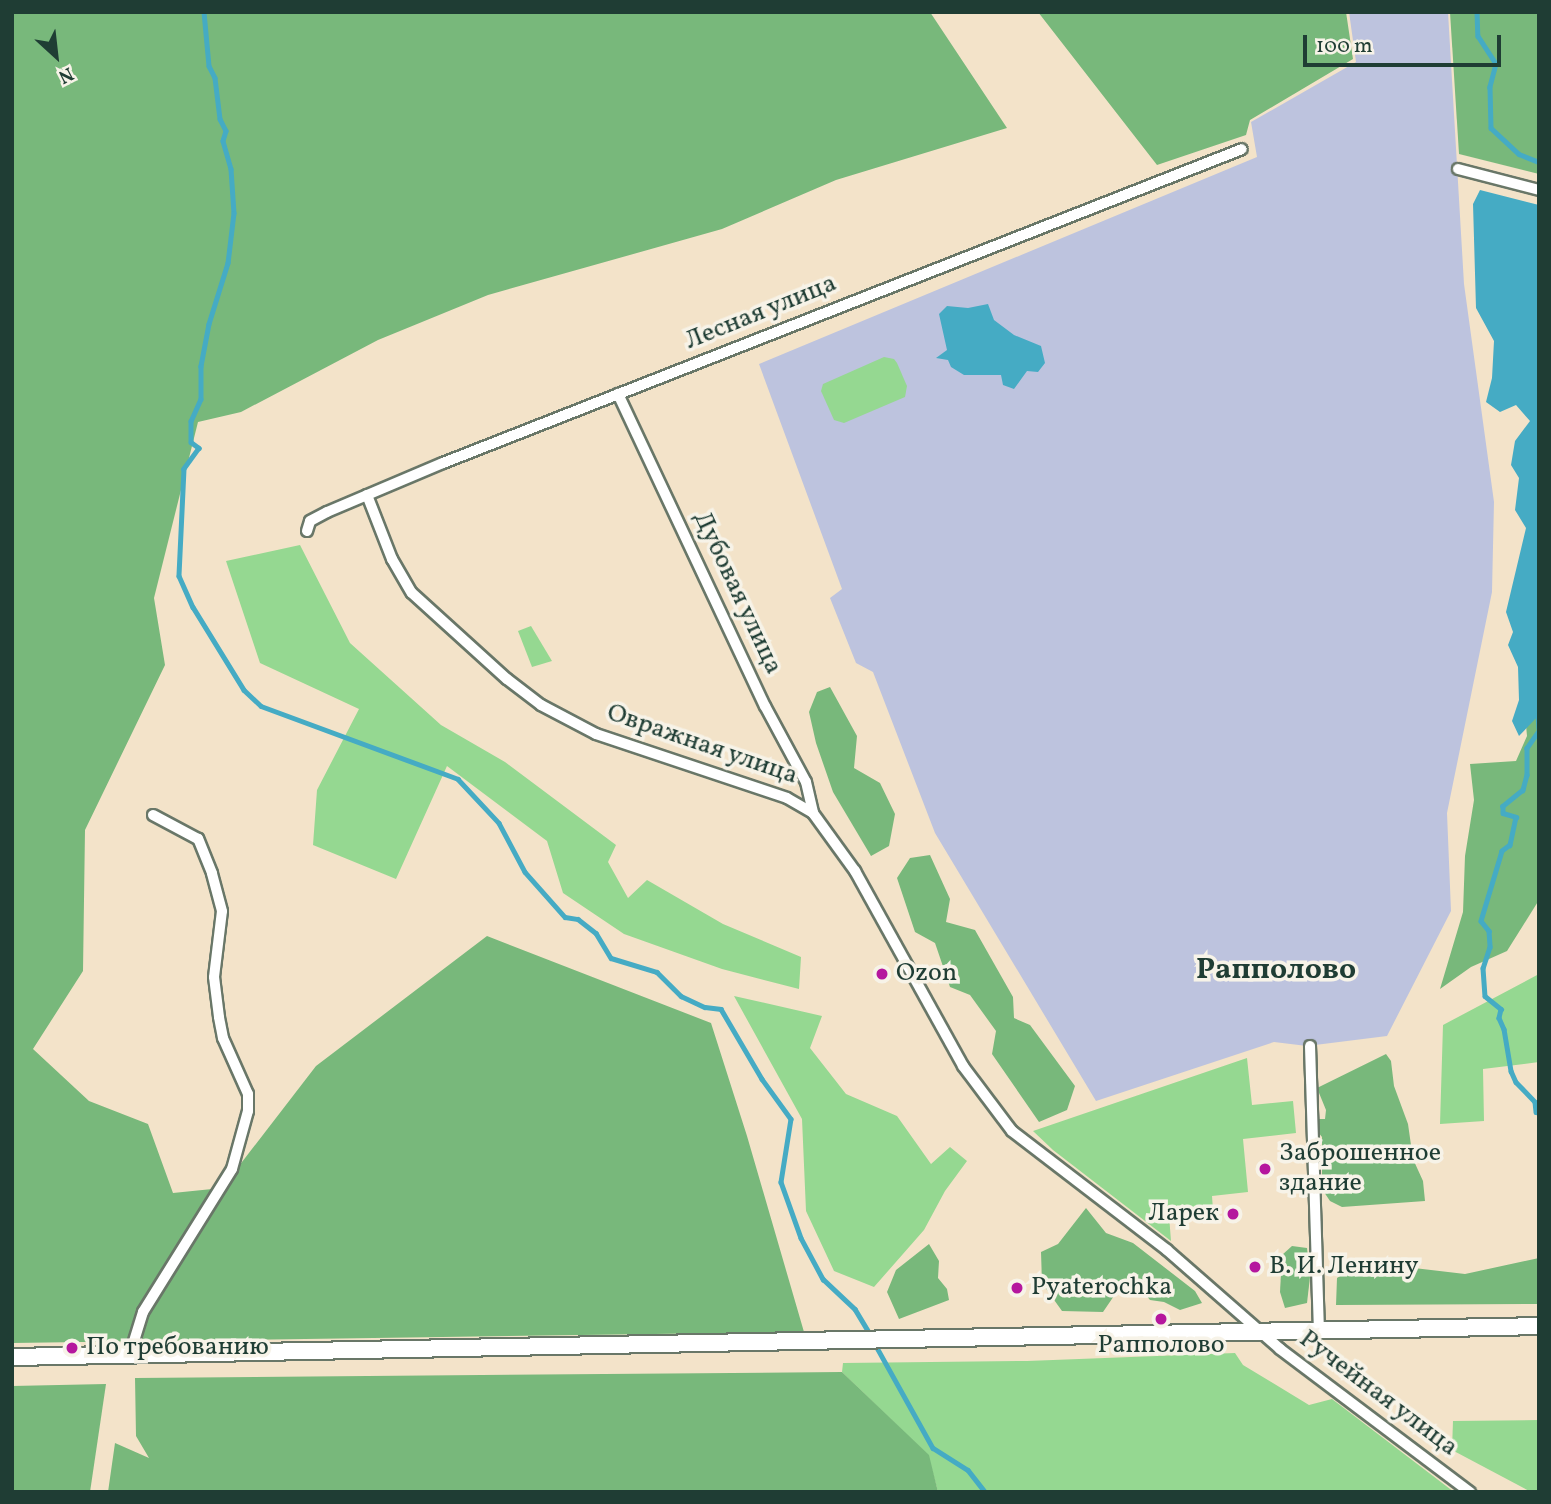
<!DOCTYPE html>
<html>
<head>
<meta charset="utf-8">
<style>
  body { margin:0 }
  #map { position:relative; width:1551px; height:1504px; overflow:hidden; background:#f3e3c9; font-family:Vollkorn,serif }
  div>[style] { position:absolute }
  .industrial>* { inset:0; background:#bdc3de }
  .green>* { inset:0; background:#95d891 }
  .forest>* { inset:0; background:#78b87b }
  .water>* { inset:0; background:#45abc4 }
  .stream>* { height:4.5px; margin:-2.25px; padding:0 2.25px; transform-origin:2.25px; border-radius:2.25px; background:#45abc4 }
  .roads { filter:drop-shadow(2px 0 #697768) drop-shadow(-2px 0 #697768) drop-shadow(0 2px #697768) drop-shadow(0 -2px #697768) }
  .street>* { height:10px; margin:-5px; padding:0 5px; transform-origin:5px; border-radius:5px; background:#fff }
  .secondary>* { height:16px; margin:-8px; padding:0 8px; transform-origin:8px; border-radius:8px; background:#fff }
  .dots>* { width:19px; height:19px; translate:-50% -50%; box-sizing:border-box; border:4px solid #f7f3e8; border-radius:50% }
  span { translate:-50% -50%; white-space:nowrap; text-align:center; line-height:1.15; -webkit-text-stroke:7px #f7f3e8; paint-order:stroke }
  .street-label { font-size:26px; color:#1f3d34 }
  .poi-label { font-size:26px; color:#1f3d34 }
  .left { translate:0 -50%; text-align:left }
  .right { translate:-100% -50%; text-align:right }
  .quarter-label { font-size:30px; color:#1f3d34; font-weight:700 }
  .frame { position:absolute; inset:0; border:14px solid #1f3d34; pointer-events:none }
  .north { position:absolute; left:21px; top:21px; width:70px; height:70px; -webkit-text-stroke:5px #f7f3e8; paint-order:stroke; rotate:153deg; font-size:19px; font-weight:700; line-height:28px; text-align:center; color:#1f3d34 }
  .north::after { content:''; display:block; margin:auto; width:24px; height:32px; background:#1f3d34; clip-path:polygon(50% 0,100% 100%,50% 72%,0 100%) }
  .scale { position:absolute; left:1303px; top:35px; width:198px; height:32px; box-sizing:border-box; border:4px solid #1f3d34; border-top:0; padding-left:9px; font-size:21px; line-height:24px; white-space:nowrap; color:#1f3d34; -webkit-text-stroke:5px #f7f3e8; paint-order:stroke }
</style>
</head>
<body>
<div id="map">
  <div class="industrial">
    <i style="clip-path:polygon(1349px 12px,1448px 12px,1464px 284px,1494px 502px,1492px 592px,1447px 813px,1451px 911px,1387px 1036px,1307px 1046px,1274px 1042px,1096px 1101px,935px 833px,873px 672px,856px 663px,830px 598px,842px 589px,759px 364px,1257px 157px,1251px 122px,1356px 62px)"></i>
  </div>
  <div class="green">
    <i style="clip-path:polygon(884px 357px,894px 359px,897px 363px,907px 386px,905px 397px,844px 423px,834px 420px,821px 391px,823px 384px)"></i>
    <i style="clip-path:polygon(300px 545px,350px 643px,441px 725px,505px 762px,616px 845px,608px 862px,628px 898px,647px 880px,723px 924px,801px 957px,799px 989px,722px 969px,624px 934px,563px 893px,547px 841px,447px 766px,396px 879px,313px 845px,317px 790px,359px 709px,260px 663px,226px 561px)"></i>
    <i style="clip-path:polygon(531px 626px,552px 661px,532px 667px,518px 631px)"></i>
    <i style="clip-path:polygon(1539px 974px,1539px 1062px,1483px 1069px,1484px 1121px,1440px 1124px,1443px 1025px)"></i>
    <i style="clip-path:polygon(734px 996px,822px 1016px,810px 1048px,846px 1094px,897px 1116px,931px 1164px,950px 1147px,967px 1161px,945px 1191px,924px 1230px,874px 1287px,834px 1271px,806px 1211px,802px 1119px)"></i>
    <i style="clip-path:polygon(1247px 1058px,1252px 1105px,1293px 1101px,1296px 1133px,1243px 1139px,1248px 1192px,1212px 1196px,1213px 1210px,1169px 1215px,1171px 1241px,1053px 1150px,1033px 1131px)"></i>
    <i style="clip-path:polygon(1235px 1353px,1243px 1365px,1309px 1405px,1332px 1399px,1454px 1492px,938px 1492px,928px 1455px,842px 1372px,843px 1363px,1027px 1361px)"></i>
    <i style="clip-path:polygon(1539px 1420px,1539px 1492px,1531px 1492px,1452px 1450px,1453px 1421px)"></i>
  </div>
  <div class="forest">
    <i style="clip-path:polygon(12px 12px,930px 12px,1007px 128px,836px 180px,722px 229px,488px 295px,378px 340px,241px 412px,198px 422px,154px 598px,165px 665px,85px 830px,83px 971px,33px 1049px,89px 1101px,148px 1124px,173px 1193px,222px 1188px,316px 1066px,487px 936px,711px 1023px,747px 1136px,804px 1332px,12px 1343px)"></i>
    <i style="clip-path:polygon(1038px 12px,1346px 12px,1353px 59px,1250px 120px,1246px 135px,1157px 165px)"></i>
    <i style="clip-path:polygon(1450px 12px,1539px 12px,1539px 174px,1459px 154px)"></i>
    <i style="clip-path:polygon(830px 687px,857px 736px,854px 768px,880px 783px,895px 814px,889px 846px,871px 856px,833px 792px,816px 743px,809px 712px,817px 692px)"></i>
    <i style="clip-path:polygon(1539px 715px,1539px 900px,1507px 951px,1471px 967px,1440px 989px,1463px 912px,1465px 856px,1474px 800px,1470px 764px,1516px 761px,1527px 736px,1526px 725px)"></i>
    <i style="clip-path:polygon(930px 855px,950px 899px,946px 922px,975px 930px,1013px 997px,1014px 1018px,1030px 1025px,1075px 1086px,1067px 1110px,1039px 1122px,992px 1054px,996px 1031px,970px 995px,950px 987px,935px 943px,915px 932px,897px 878px,910px 858px)"></i>
    <i style="clip-path:polygon(1386px 1054px,1391px 1061px,1394px 1086px,1408px 1124px,1413px 1159px,1423px 1181px,1425px 1201px,1342px 1207px,1330px 1201px,1322px 1189px,1322px 1137px,1318px 1132px,1317px 1119px,1325px 1119px,1326px 1110px,1317px 1088px)"></i>
    <i style="clip-path:polygon(1086px 1208px,1106px 1233px,1133px 1243px,1195px 1291px,1202px 1303px,1180px 1310px,1164px 1302px,1150px 1300px,1141px 1289px,1118px 1290px,1103px 1312px,1062px 1311px,1042px 1283px,1041px 1252px,1058px 1244px)"></i>
    <i style="clip-path:polygon(929px 1244px,939px 1261px,938px 1278px,947px 1289px,949px 1300px,899px 1319px,887px 1292px,896px 1270px)"></i>
    <i style="clip-path:polygon(1292px 1246px,1307px 1248px,1310px 1277px,1307px 1303px,1285px 1308px,1280px 1292px,1282px 1255px)"></i>
    <i style="clip-path:polygon(1539px 1258px,1539px 1304px,1336px 1305px,1337px 1278px,1363px 1262px,1465px 1274px)"></i>
    <i style="clip-path:polygon(842px 1372px,929px 1455px,938px 1492px,108px 1492px,115px 1443px,149px 1458px,136px 1436px,135px 1378px)"></i>
    <i style="clip-path:polygon(106px 1384px,90px 1492px,12px 1492px,12px 1386px)"></i>
  </div>
  <div class="water">
    <i style="clip-path:polygon(1480px 190px,1539px 205px,1539px 715px,1519px 736px,1512px 721px,1519px 700px,1518px 667px,1508px 645px,1513px 632px,1506px 612px,1526px 528px,1515px 510px,1519px 478px,1511px 465px,1515px 441px,1530px 421px,1516px 405px,1500px 412px,1486px 402px,1492px 378px,1494px 341px,1476px 308px,1473px 204px)"></i>
    <i style="clip-path:polygon(988px 304px,994px 320px,1014px 335px,1041px 346px,1045px 363px,1038px 372px,1027px 371px,1014px 389px,1003px 385px,1001px 375px,964px 375px,951px 367px,948px 360px,936px 358px,947px 350px,939px 314px,947px 306px,968px 308px)"></i>
  </div>
  <div class="stream">
    <i style="left:204px;top:12px;width:54px;rotate:84.7deg"></i>
    <i style="left:209px;top:66px;width:13px;rotate:63deg"></i>
    <i style="left:215px;top:78px;width:41px;rotate:83deg"></i>
    <i style="left:220px;top:119px;width:13px;rotate:63deg"></i>
    <i style="left:226px;top:131px;width:10px;rotate:107deg"></i>
    <i style="left:223px;top:141px;width:29px;rotate:74deg"></i>
    <i style="left:231px;top:169px;width:44px;rotate:86.1deg"></i>
    <i style="left:234px;top:213px;width:50px;rotate:96.8deg"></i>
    <i style="left:228px;top:263px;width:64px;rotate:107.3deg"></i>
    <i style="left:209px;top:324px;width:43px;rotate:100.8deg"></i>
    <i style="left:201px;top:366px;width:33px;rotate:90deg"></i>
    <i style="left:201px;top:399px;width:24px;rotate:114deg"></i>
    <i style="left:191px;top:421px;width:21px;rotate:90deg"></i>
    <i style="left:191px;top:442px;width:10px;rotate:37deg"></i>
    <i style="left:199px;top:448px;width:26px;rotate:126deg"></i>
    <i style="left:184px;top:469px;width:107px;rotate:92.7deg"></i>
    <i style="left:179px;top:576px;width:34px;rotate:66deg"></i>
    <i style="left:193px;top:607px;width:97px;rotate:58.4deg"></i>
    <i style="left:244px;top:690px;width:23px;rotate:43deg"></i>
    <i style="left:261px;top:706px;width:210px;rotate:20.3deg"></i>
    <i style="left:458px;top:779px;width:60px;rotate:47deg"></i>
    <i style="left:499px;top:823px;width:55px;rotate:62deg"></i>
    <i style="left:525px;top:872px;width:60px;rotate:48.4deg"></i>
    <i style="left:565px;top:917px;width:13px;rotate:9deg"></i>
    <i style="left:578px;top:919px;width:23px;rotate:38deg"></i>
    <i style="left:596px;top:933px;width:29px;rotate:59deg"></i>
    <i style="left:611px;top:958px;width:48px;rotate:16.9deg"></i>
    <i style="left:657px;top:972px;width:34px;rotate:45deg"></i>
    <i style="left:681px;top:996px;width:26px;rotate:25deg"></i>
    <i style="left:705px;top:1007px;width:16px;rotate:7deg"></i>
    <i style="left:721px;top:1009px;width:81px;rotate:59.6deg"></i>
    <i style="left:762px;top:1079px;width:49px;rotate:54.1deg"></i>
    <i style="left:791px;top:1119px;width:64px;rotate:99deg"></i>
    <i style="left:781px;top:1182px;width:59px;rotate:70.3deg"></i>
    <i style="left:801px;top:1238px;width:47px;rotate:61.8deg"></i>
    <i style="left:823px;top:1279px;width:44px;rotate:43.2deg"></i>
    <i style="left:855px;top:1309px;width:31px;rotate:59deg"></i>
    <i style="left:1477px;top:12px;width:24px;rotate:88deg"></i>
    <i style="left:1478px;top:36px;width:33px;rotate:57deg"></i>
    <i style="left:1496px;top:64px;width:24px;rotate:105deg"></i>
    <i style="left:1490px;top:87px;width:41px;rotate:88.6deg"></i>
    <i style="left:1491px;top:128px;width:38px;rotate:43deg"></i>
    <i style="left:1519px;top:154px;width:22px;rotate:22deg"></i>
    <i style="left:1538px;top:715px;width:13px;rotate:86deg"></i>
    <i style="left:1539px;top:731px;width:21px;rotate:125deg"></i>
    <i style="left:1527px;top:748px;width:27px;rotate:90deg"></i>
    <i style="left:1527px;top:775px;width:16px;rotate:105deg"></i>
    <i style="left:1523px;top:790px;width:26px;rotate:141deg"></i>
    <i style="left:1503px;top:806px;width:7px;rotate:90deg"></i>
    <i style="left:1503px;top:813px;width:14px;rotate:17deg"></i>
    <i style="left:1516px;top:817px;width:29px;rotate:102deg"></i>
    <i style="left:1510px;top:845px;width:10px;rotate:143deg"></i>
    <i style="left:1502px;top:851px;width:73px;rotate:106.7deg"></i>
    <i style="left:1481px;top:921px;width:13px;rotate:51deg"></i>
    <i style="left:1489px;top:931px;width:16px;rotate:86deg"></i>
    <i style="left:1490px;top:947px;width:22px;rotate:108deg"></i>
    <i style="left:1483px;top:968px;width:28px;rotate:86deg"></i>
    <i style="left:1485px;top:996px;width:21px;rotate:39deg"></i>
    <i style="left:1501px;top:1009px;width:9px;rotate:103deg"></i>
    <i style="left:1499px;top:1018px;width:12px;rotate:66deg"></i>
    <i style="left:1504px;top:1029px;width:43px;rotate:80.5deg"></i>
    <i style="left:1511px;top:1071px;width:12px;rotate:66deg"></i>
    <i style="left:1516px;top:1082px;width:28px;rotate:46deg"></i>
    <i style="left:1535px;top:1102px;width:10px;rotate:84deg"></i>
    <i style="left:1536px;top:1112px;width:3px;rotate:18deg"></i>
    <i style="left:875px;top:1344px;width:119px;rotate:60.9deg"></i>
    <i style="left:933px;top:1448px;width:41px;rotate:32.2deg"></i>
    <i style="left:968px;top:1470px;width:28px;rotate:52deg"></i>
  </div>
  <div class="roads">
    <div class="street">
      <i style="left:1458px;top:169px;width:84px;rotate:14.5deg"></i>
      <i style="left:618px;top:394px;width:345px;rotate:64.8deg"></i>
      <i style="left:765px;top:706px;width:86px;rotate:61.7deg"></i>
      <i style="left:806px;top:782px;width:32px;rotate:77deg"></i>
      <i style="left:367px;top:495px;width:69px;rotate:68.7deg"></i>
      <i style="left:392px;top:559px;width:39px;rotate:60deg"></i>
      <i style="left:412px;top:593px;width:128px;rotate:42.2deg"></i>
      <i style="left:507px;top:679px;width:43px;rotate:37.4deg"></i>
      <i style="left:541px;top:705px;width:62px;rotate:27.8deg"></i>
      <i style="left:596px;top:734px;width:201px;rotate:18.5deg"></i>
      <i style="left:787px;top:798px;width:30px;rotate:30deg"></i>
      <i style="left:813px;top:813px;width:72px;rotate:54.1deg"></i>
      <i style="left:855px;top:871px;width:223px;rotate:61deg"></i>
      <i style="left:963px;top:1066px;width:81px;rotate:53deg"></i>
      <i style="left:1012px;top:1131px;width:195px;rotate:37.5deg"></i>
      <i style="left:1167px;top:1250px;width:150px;rotate:41.2deg"></i>
      <i style="left:1280px;top:1349px;width:238px;rotate:37deg"></i>
      <i style="left:307px;top:531px;width:10px;rotate:-73deg"></i>
      <i style="left:310px;top:521px;width:19px;rotate:-28deg"></i>
      <i style="left:327px;top:512px;width:126px;rotate:-22.9deg"></i>
      <i style="left:443px;top:463px;width:858px;rotate:-21.45deg"></i>
      <i style="left:1310px;top:1046px;width:285px;rotate:88.2deg"></i>
      <i style="left:130px;top:1354px;width:44px;rotate:-72.8deg"></i>
      <i style="left:143px;top:1312px;width:168px;rotate:-58.1deg"></i>
      <i style="left:232px;top:1169px;width:60px;rotate:-74.6deg"></i>
      <i style="left:248px;top:1111px;width:17px;rotate:-90deg"></i>
      <i style="left:248px;top:1094px;width:61px;rotate:-114.1deg"></i>
      <i style="left:223px;top:1038px;width:21px;rotate:-101deg"></i>
      <i style="left:219px;top:1017px;width:40px;rotate:-97.1deg"></i>
      <i style="left:214px;top:977px;width:66px;rotate:-83.1deg"></i>
      <i style="left:222px;top:911px;width:39px;rotate:-105deg"></i>
      <i style="left:212px;top:873px;width:37px;rotate:-112deg"></i>
      <i style="left:198px;top:839px;width:51px;rotate:-151.9deg"></i>
    </div>
    <div class="secondary">
      <i style="left:12px;top:1357px;width:1527px;rotate:-1.16deg"></i>
    </div>
  </div>
  <div class="dots">
    <i style="left:882px;top:974px;background:#b5179e"></i>
    <i style="left:1265px;top:1169px;background:#b5179e"></i>
    <i style="left:1233px;top:1214px;background:#b5179e"></i>
    <i style="left:1255px;top:1267px;background:#b5179e"></i>
    <i style="left:1017px;top:1288px;background:#b5179e"></i>
    <i style="left:1161px;top:1319px;background:#b5179e"></i>
    <i style="left:72px;top:1348px;background:#b5179e"></i>
  </div>
  <div class="street-label">
    <span style="left:761px;top:313px;rotate:-22deg">Лесная улица</span>
    <span style="left:737px;top:593px;rotate:65deg">Дубовая улица</span>
    <span style="left:702px;top:745px;rotate:19deg">Овражная улица</span>
    <span style="left:1378px;top:1394px;rotate:37deg">Ручейная улица</span>
  </div>
  <div class="poi-label">
    <span class="left" style="left:896px;top:974px">Ozon</span>
    <span class="left" style="left:1279px;top:1169px">Заброшенное<br>здание</span>
    <span class="right" style="left:1219px;top:1214px">Ларек</span>
    <span class="left" style="left:1269px;top:1267px">В. И. Ленину</span>
    <span class="left" style="left:1031px;top:1288px">Pyaterochka</span>
    <span style="left:1161px;top:1346px">Рапполово</span>
    <span class="left" style="left:86px;top:1348px">По требованию</span>
  </div>
  <div class="quarter-label">
    <span style="left:1276px;top:970px">Рапполово</span>
  </div>
  <div class="frame"></div>
  <div class="north">N</div>
  <div class="scale">100 m</div>
</div>
</body>
</html>
